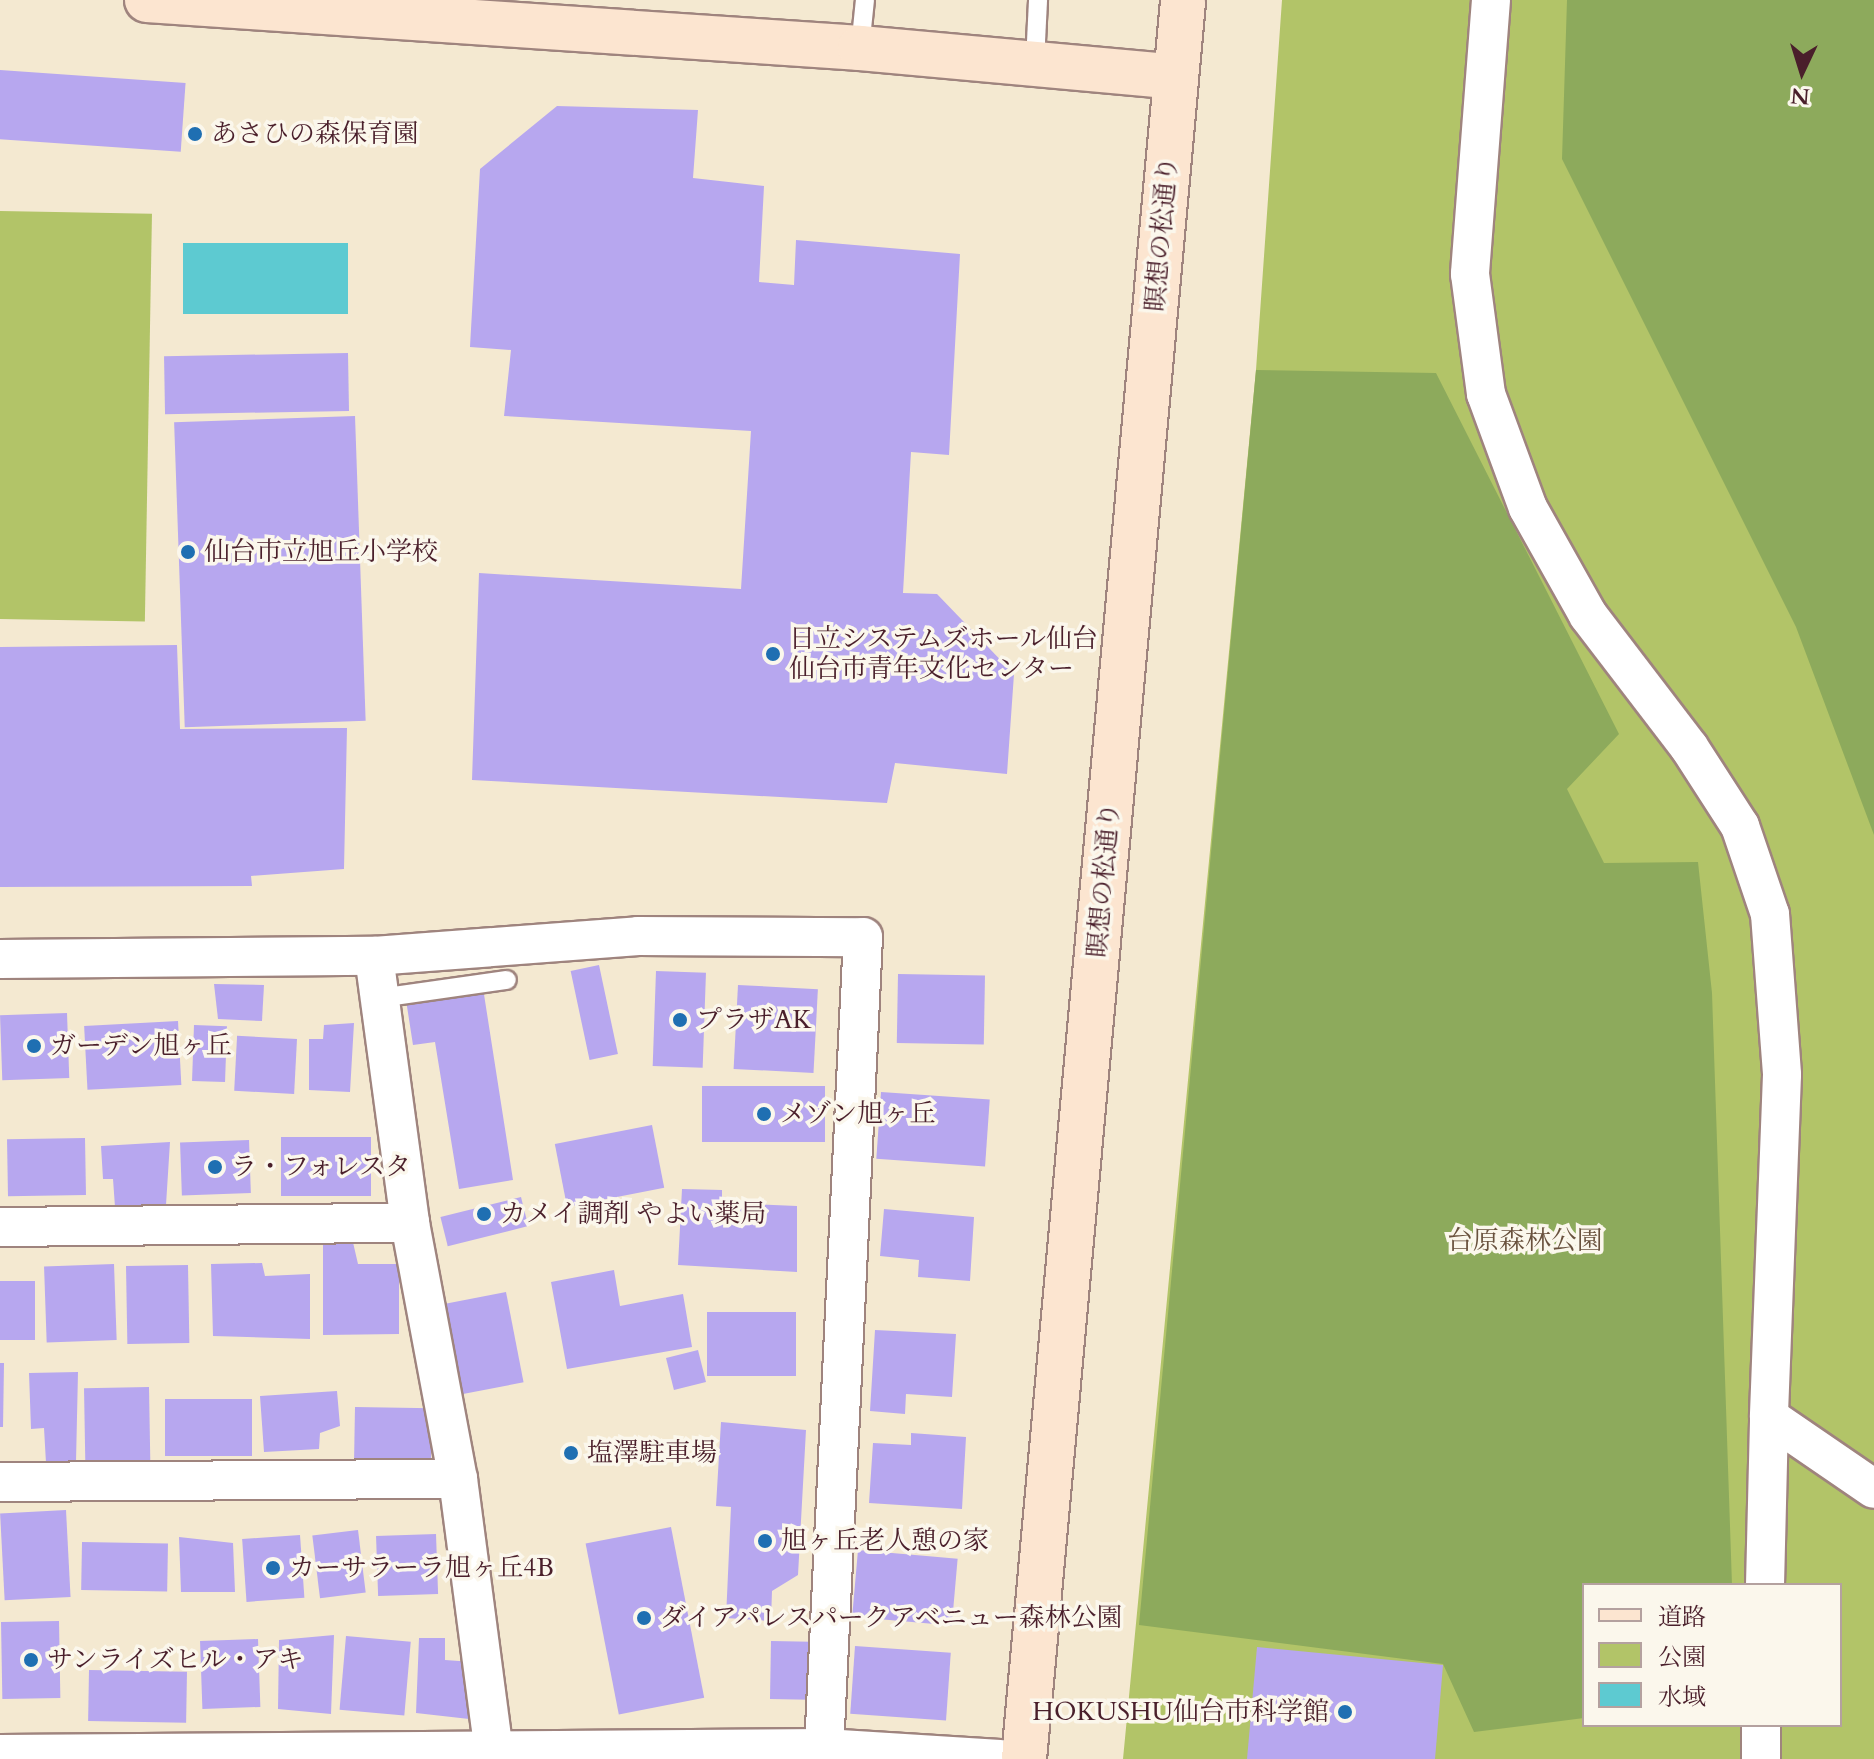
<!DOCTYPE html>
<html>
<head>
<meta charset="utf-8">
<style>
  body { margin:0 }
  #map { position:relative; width:1874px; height:1759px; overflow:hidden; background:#f4e9d1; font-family:Cardo,"Noto Serif JP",serif }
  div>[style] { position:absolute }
  .green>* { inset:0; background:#b2c468; transform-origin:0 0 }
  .forest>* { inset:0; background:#8daa5c }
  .water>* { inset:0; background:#5dcad1; transform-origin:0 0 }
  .building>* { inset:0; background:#b7a7ef; transform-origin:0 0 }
  .roads { filter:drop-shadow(2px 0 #9f847e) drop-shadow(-2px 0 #9f847e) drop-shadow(0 2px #9f847e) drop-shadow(0 -2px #9f847e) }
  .lane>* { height:18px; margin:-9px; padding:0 9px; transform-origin:9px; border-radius:9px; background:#fff }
  .street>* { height:38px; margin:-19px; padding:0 19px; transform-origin:19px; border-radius:19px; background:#fff }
  .secondary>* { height:44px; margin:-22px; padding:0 22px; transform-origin:22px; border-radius:22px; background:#fce5d0 }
  .dots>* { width:22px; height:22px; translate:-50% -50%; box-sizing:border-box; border:4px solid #fbf7ec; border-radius:50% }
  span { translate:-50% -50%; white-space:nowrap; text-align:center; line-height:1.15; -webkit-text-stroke:7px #fbf7ec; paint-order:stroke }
  .poi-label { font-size:26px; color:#4a1f2b }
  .left { translate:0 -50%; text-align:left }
  .right { translate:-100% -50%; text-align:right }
  .street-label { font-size:26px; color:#4a1f2b }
  .park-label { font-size:26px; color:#69513d }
  .legend { position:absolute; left:1582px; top:1583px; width:260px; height:144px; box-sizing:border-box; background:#fbf7ec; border:2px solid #b4a19f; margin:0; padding:10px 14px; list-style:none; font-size:24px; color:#4a1f2b }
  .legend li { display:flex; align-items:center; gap:16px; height:40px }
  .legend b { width:40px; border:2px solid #b4a19f }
  .north { position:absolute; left:1762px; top:32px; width:80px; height:80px; -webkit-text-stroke:6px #fbf7ec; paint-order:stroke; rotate:184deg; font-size:22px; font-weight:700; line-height:32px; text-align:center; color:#4a1f2b }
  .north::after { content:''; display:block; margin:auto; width:28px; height:36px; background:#4a1f2b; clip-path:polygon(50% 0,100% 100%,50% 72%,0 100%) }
</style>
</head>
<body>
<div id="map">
  <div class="green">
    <i style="clip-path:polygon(evenodd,1282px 0,1874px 0,1874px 1759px,1123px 1759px,1256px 370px,1282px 0,1584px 1585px,1840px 1585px,1840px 1725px,1584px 1725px,1584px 1585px)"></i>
    <i style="left:0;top:211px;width:152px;height:408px;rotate:1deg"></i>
  </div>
  <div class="forest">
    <i style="clip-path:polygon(1567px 0,1874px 0,1874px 835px,1796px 627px,1562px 159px)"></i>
    <i style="clip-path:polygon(1256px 370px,1436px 373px,1619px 734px,1567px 789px,1604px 863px,1698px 862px,1712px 993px,1732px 1585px,1584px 1585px,1584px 1718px,1474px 1732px,1443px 1664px,1139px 1625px)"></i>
  </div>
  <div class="water">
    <i style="left:183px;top:243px;width:165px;height:71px"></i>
  </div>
  <div class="building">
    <i style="left:0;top:70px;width:186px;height:69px;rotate:4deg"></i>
    <i style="clip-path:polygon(557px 106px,698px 110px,693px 178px,764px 186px,759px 282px,794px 285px,796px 240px,960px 254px,949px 455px,911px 452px,903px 593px,937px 594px,1014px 674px,1007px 774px,895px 763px,887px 803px,472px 780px,479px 573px,741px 589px,751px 431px,504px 416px,511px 350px,470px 347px,480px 169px)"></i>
    <i style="left:348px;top:353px;width:58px;height:184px;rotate:89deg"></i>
    <i style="left:355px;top:416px;width:305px;height:181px;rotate:88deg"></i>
    <i style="clip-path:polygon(177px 645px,180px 729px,347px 728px,344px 869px,251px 876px,252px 886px,0 887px,0 647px)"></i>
    <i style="left:599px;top:965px;width:91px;height:29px;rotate:78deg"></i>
    <i style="left:656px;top:971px;width:50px;height:95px;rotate:2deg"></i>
    <i style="left:898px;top:974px;width:87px;height:69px;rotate:1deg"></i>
    <i style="clip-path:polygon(214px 984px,264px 985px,262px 1021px,218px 1019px)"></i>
    <i style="left:738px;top:985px;width:80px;height:84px;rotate:3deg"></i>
    <i style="clip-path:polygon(483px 988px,513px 1180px,459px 1189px,435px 1042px,413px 1045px,406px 1000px)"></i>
    <i style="left:67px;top:1013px;width:65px;height:67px;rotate:88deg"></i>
    <i style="left:178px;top:1021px;width:64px;height:94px;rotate:87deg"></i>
    <i style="clip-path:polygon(354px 1023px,350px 1092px,309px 1090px,309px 1039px,323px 1039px,324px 1025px)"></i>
    <i style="left:194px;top:1025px;width:33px;height:56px;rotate:2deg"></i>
    <i style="left:297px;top:1039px;width:55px;height:60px;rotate:93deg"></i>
    <i style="left:702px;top:1086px;width:123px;height:56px"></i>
    <i style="left:881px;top:1092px;width:109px;height:67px;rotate:4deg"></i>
    <i style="left:652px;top:1125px;width:64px;height:99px;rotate:79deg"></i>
    <i style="left:281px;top:1137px;width:90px;height:59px"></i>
    <i style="left:85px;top:1138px;width:57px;height:78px;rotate:89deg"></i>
    <i style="left:249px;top:1140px;width:53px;height:69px;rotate:88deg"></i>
    <i style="clip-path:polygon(170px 1142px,166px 1205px,115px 1207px,113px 1179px,103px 1179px,101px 1146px)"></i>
    <i style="clip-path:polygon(682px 1189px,722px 1190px,722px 1203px,797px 1206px,797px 1272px,678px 1265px)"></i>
    <i style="left:521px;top:1197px;width:30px;height:83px;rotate:76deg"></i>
    <i style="clip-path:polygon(884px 1209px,974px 1217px,970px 1281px,918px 1277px,919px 1260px,880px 1256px)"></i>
    <i style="clip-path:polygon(352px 1238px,358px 1264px,399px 1264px,399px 1334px,323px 1335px,323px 1239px)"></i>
    <i style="clip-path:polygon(262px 1263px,265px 1276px,310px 1274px,310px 1339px,213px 1336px,211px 1264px)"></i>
    <i style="left:114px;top:1264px;width:76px;height:70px;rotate:88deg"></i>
    <i style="left:188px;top:1265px;width:78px;height:62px;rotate:89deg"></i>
    <i style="clip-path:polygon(614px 1270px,620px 1306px,683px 1294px,692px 1347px,567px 1369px,551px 1282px)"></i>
    <i style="left:0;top:1281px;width:35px;height:59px"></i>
    <i style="left:506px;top:1292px;width:92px;height:63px;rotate:79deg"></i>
    <i style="left:707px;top:1312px;width:89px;height:64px"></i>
    <i style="clip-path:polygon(875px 1330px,956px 1334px,952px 1397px,906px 1394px,905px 1414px,870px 1411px)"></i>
    <i style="left:698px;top:1350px;width:33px;height:33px;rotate:76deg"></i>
    <i style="clip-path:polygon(0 1363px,4px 1363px,3px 1427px,0 1427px)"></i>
    <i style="clip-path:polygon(78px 1372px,76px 1462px,46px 1463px,44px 1428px,31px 1429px,29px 1373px)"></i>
    <i style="left:149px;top:1387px;width:78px;height:65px;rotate:89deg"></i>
    <i style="clip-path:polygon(337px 1391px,340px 1426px,320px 1433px,319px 1449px,264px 1452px,260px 1396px)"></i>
    <i style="left:252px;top:1399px;width:57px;height:87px;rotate:90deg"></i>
    <i style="left:355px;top:1407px;width:77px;height:52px;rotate:1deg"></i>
    <i style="clip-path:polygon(721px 1422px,806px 1430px,798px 1575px,772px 1591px,771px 1621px,726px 1618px,731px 1507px,716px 1506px)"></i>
    <i style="clip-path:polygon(911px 1433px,966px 1437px,962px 1509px,869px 1503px,873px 1443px,911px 1445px)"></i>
    <i style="left:66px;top:1510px;width:87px;height:66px;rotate:87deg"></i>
    <i style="left:671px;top:1527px;width:174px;height:87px;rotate:79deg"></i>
    <i style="left:358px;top:1530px;width:63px;height:46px;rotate:83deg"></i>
    <i style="left:436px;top:1534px;width:60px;height:60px;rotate:88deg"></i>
    <i style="left:300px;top:1535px;width:63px;height:58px;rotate:86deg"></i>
    <i style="clip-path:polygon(179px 1537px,233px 1543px,235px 1592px,181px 1592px)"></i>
    <i style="left:82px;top:1542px;width:86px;height:48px;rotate:1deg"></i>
    <i style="left:858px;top:1550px;width:100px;height:67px;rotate:5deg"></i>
    <i style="left:59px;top:1621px;width:77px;height:58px;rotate:89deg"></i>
    <i style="clip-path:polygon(334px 1635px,331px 1714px,278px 1709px,279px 1640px)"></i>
    <i style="left:346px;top:1636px;width:65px;height:74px;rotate:5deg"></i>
    <i style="clip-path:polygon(419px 1638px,445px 1638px,445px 1660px,473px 1662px,478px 1720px,416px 1713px)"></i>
    <i style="left:258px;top:1639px;width:68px;height:58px;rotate:88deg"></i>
    <i style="left:771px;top:1641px;width:53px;height:58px;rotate:1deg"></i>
    <i style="left:855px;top:1646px;width:96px;height:68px;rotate:4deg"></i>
    <i style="clip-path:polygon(1257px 1647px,1443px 1665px,1435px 1759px,1247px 1759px)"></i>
    <i style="left:89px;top:1670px;width:98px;height:51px;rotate:1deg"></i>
  </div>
  <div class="roads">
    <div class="lane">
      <i style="left:860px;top:48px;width:48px;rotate:-84.1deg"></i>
      <i style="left:1035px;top:62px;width:62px;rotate:-87.2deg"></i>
      <i style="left:380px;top:998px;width:128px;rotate:-8.1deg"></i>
    </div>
    <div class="street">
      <i style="left:1491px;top:0;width:275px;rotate:94.4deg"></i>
      <i style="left:1470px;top:274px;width:121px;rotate:82.4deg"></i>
      <i style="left:1486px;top:394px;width:121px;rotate:69.8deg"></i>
      <i style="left:1528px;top:508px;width:123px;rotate:60.7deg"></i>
      <i style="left:1588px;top:615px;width:166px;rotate:52.6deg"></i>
      <i style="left:1689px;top:747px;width:94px;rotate:57.2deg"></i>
      <i style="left:1740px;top:826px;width:93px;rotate:71.2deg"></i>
      <i style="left:1770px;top:914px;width:161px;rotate:85.7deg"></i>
      <i style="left:1782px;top:1075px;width:342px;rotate:92.2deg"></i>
      <i style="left:1769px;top:1417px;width:127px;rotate:34.4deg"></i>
      <i style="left:374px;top:956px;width:269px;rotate:82.3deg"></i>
      <i style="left:410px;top:1223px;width:260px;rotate:79.4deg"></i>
      <i style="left:458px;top:1479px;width:282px;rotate:82.5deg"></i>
      <i style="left:0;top:959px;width:374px;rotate:-0.5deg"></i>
      <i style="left:374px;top:956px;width:265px;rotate:-4.3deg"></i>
      <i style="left:638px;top:936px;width:225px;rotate:0.3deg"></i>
      <i style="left:863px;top:937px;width:812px;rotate:92.75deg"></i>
      <i style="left:0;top:1227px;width:410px;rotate:-0.6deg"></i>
      <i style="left:0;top:1482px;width:458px;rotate:-0.4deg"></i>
      <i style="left:1765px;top:1585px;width:168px;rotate:-88.6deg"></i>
      <i style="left:0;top:1754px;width:824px;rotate:-0.42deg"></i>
      <i style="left:824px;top:1748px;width:176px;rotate:3.6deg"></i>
      <i style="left:1761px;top:1759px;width:34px;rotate:-90deg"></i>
    </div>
    <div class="secondary">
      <i style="left:147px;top:0;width:715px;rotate:3.85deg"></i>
      <i style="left:860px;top:48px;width:317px;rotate:5.2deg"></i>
      <i style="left:1024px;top:1759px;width:1766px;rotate:-84.83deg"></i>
    </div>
  </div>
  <div class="dots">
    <i style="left:195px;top:134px;background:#1f6fb2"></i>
    <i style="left:188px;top:552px;background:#1f6fb2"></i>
    <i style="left:773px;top:654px;background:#1f6fb2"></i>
    <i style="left:680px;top:1020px;background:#1f6fb2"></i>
    <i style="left:34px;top:1046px;background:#1f6fb2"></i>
    <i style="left:764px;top:1114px;background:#1f6fb2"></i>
    <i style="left:215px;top:1167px;background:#1f6fb2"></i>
    <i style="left:484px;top:1214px;background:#1f6fb2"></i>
    <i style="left:571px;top:1453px;background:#1f6fb2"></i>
    <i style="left:765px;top:1541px;background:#1f6fb2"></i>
    <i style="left:273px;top:1568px;background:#1f6fb2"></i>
    <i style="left:644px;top:1618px;background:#1f6fb2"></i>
    <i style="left:31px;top:1660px;background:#1f6fb2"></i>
    <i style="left:1345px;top:1712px;background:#1f6fb2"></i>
  </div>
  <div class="poi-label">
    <span class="left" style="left:211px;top:134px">あさひの森保育園</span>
    <span class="left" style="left:204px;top:552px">仙台市立旭丘小学校</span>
    <span class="left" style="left:789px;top:654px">日立システムズホール仙台<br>仙台市青年文化センター</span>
    <span class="left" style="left:696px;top:1020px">プラザAK</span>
    <span class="left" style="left:50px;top:1046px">ガーデン旭ヶ丘</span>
    <span class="left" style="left:780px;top:1114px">メゾン旭ヶ丘</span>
    <span class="left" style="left:231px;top:1167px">ラ・フォレスタ</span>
    <span class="left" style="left:500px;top:1214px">カメイ調剤 やよい薬局</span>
    <span class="left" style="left:587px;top:1453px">塩澤駐車場</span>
    <span class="left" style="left:781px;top:1541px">旭ヶ丘老人憩の家</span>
    <span class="left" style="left:289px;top:1568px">カーサラーラ旭ヶ丘4B</span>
    <span class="left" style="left:660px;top:1618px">ダイアパレスパークアベニュー森林公園</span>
    <span class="left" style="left:47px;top:1660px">サンライズヒル・アキ</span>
    <span class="right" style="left:1329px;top:1712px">HOKUSHU仙台市科学館</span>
  </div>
  <div class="street-label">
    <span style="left:1162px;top:234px;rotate:-85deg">瞑想の松通り</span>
    <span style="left:1104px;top:880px;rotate:-85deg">瞑想の松通り</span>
  </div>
  <div class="park-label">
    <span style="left:1525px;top:1241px">台原森林公園</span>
  </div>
  <ul class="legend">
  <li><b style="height:10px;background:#fce5d0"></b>道路</li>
  <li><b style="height:22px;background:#b2c468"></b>公園</li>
  <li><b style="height:22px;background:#5dcad1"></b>水域</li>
  </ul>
  <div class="north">N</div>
</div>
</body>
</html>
